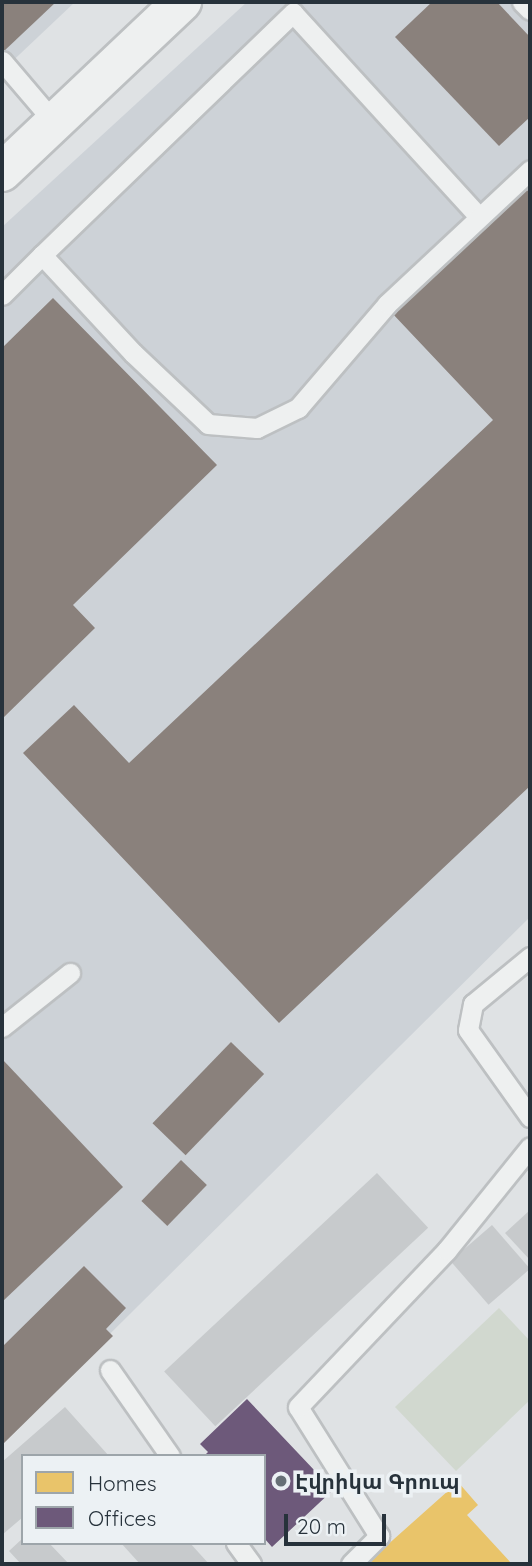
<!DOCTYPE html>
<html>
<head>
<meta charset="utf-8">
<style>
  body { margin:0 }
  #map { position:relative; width:532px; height:1566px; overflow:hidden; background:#dfe2e4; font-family:Quicksand,"Noto Sans Armenian",sans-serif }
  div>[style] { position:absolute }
  .built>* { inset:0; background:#cdd2d7 }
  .green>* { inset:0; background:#d1d8cf }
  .homes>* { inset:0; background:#e9c46a }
  .offices>* { inset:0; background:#6d597a }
  .industry>* { inset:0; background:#8a817c; transform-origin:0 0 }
  .building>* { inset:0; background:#c7cacc; transform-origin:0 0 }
  .roads { filter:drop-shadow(2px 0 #bdc0c2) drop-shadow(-2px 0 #bdc0c2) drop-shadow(0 2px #bdc0c2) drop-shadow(0 -2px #bdc0c2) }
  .service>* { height:19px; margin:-9.5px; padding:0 9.5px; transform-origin:9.5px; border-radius:9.5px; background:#eef0f0 }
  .minor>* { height:38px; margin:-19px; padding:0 19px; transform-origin:19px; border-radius:19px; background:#eef0f0 }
  .dots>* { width:19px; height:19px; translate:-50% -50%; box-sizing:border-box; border:4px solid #ecf1f4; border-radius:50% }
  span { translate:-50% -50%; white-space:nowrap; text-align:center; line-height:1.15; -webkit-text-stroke:7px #ecf1f4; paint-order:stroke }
  .poi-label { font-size:21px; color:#27323b; font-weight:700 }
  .left { translate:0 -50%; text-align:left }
  .frame { position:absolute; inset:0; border:4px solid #27323b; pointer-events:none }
  .legend { position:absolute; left:21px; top:1454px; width:245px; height:91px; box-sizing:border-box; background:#ecf1f4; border:2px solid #9da5aa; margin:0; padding:9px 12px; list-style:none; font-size:21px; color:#27323b }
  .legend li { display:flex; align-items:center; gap:14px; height:35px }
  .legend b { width:35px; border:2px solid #9da5aa }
  .scale { position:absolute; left:284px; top:1514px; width:102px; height:32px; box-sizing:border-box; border:4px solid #27323b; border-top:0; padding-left:9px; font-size:21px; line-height:24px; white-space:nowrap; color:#27323b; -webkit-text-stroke:5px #ecf1f4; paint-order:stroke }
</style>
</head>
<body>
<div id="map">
  <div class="built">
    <i style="clip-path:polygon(2px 2px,75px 2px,2px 71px)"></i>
    <i style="clip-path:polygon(247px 2px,530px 2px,530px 917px,2px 1441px,2px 227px)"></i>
  </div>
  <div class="green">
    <i style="clip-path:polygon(499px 1308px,530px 1341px,530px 1400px,456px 1471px,395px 1407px)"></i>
  </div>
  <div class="homes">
    <i style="clip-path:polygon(458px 1482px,478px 1505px,467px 1515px,512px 1564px,366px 1564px)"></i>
  </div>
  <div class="offices">
    <i style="clip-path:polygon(247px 1399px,333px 1490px,272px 1547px,264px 1538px,264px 1456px,204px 1456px,208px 1452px,200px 1444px)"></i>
  </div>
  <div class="industry">
    <i style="clip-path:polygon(2px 2px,56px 2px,3px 52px)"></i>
    <i style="clip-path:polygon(432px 2px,497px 2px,530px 37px,530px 117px,499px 146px,395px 37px)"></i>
    <i style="clip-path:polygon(524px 187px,530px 193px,530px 786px,279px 1023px,23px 753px,74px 705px,129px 763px,493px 420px,391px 312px)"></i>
    <i style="clip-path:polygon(53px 298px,217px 465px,73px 605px,95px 628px,2px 719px,2px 348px)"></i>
    <i style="left:231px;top:1042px;width:46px;height:113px;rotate:44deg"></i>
    <i style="clip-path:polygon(3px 1060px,123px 1187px,2px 1302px,2px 1061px)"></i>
    <i style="left:181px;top:1160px;width:36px;height:57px;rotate:44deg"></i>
    <i style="clip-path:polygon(84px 1266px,126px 1308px,106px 1329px,113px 1336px,2px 1445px,2px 1347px)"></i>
  </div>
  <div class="building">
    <i style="left:377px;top:1173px;width:75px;height:291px;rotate:47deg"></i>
    <i style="clip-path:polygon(530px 1210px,530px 1260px,505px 1233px)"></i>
    <i style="left:492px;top:1225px;width:58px;height:55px;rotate:49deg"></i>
    <i style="clip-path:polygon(65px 1407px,109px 1456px,23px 1456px,23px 1517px,2px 1535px,2px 1462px)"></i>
    <i style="clip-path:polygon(23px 1538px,23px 1543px,49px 1543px,69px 1564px,21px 1564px,9px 1551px)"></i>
    <i style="clip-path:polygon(121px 1543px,190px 1543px,209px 1564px,140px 1564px)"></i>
  </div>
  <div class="roads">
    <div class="service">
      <i style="left:522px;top:2px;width:11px;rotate:45deg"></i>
      <i style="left:2px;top:61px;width:80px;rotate:49.6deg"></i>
      <i style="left:42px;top:255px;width:349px;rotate:-44deg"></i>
      <i style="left:293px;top:13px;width:276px;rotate:47.6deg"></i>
      <i style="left:2px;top:295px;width:57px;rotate:-45deg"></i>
      <i style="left:42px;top:255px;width:134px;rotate:47.1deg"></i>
      <i style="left:133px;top:353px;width:103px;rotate:43.4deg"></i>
      <i style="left:208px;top:424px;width:49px;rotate:4.7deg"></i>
      <i style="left:257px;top:428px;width:46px;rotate:-26deg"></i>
      <i style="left:298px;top:408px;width:137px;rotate:-49.4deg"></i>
      <i style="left:387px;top:304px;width:196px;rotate:-43.1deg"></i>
      <i style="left:530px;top:957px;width:74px;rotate:140.5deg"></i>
      <i style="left:473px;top:1004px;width:26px;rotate:101deg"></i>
      <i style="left:468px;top:1030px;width:107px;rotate:54.5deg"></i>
      <i style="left:2px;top:1027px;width:87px;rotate:-38.5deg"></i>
      <i style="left:110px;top:1370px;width:105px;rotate:55.1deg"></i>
      <i style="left:236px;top:1543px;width:26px;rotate:54deg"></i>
      <i style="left:351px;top:1564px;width:40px;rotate:-45deg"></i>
      <i style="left:379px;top:1536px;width:152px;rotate:-122.1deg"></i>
      <i style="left:298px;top:1407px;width:216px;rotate:-46.5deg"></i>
      <i style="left:447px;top:1250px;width:132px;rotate:-51.1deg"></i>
    </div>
    <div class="minor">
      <i style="left:2px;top:172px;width:248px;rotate:-43.4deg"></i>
    </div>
  </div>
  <div class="dots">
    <i style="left:281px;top:1481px;background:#677076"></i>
  </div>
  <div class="poi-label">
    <span class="left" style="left:295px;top:1481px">Էվրիկա Գրուպ</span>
  </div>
  <div class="frame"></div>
  <ul class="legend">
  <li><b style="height:19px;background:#e9c46a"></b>Homes</li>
  <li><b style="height:19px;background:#6d597a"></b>Offices</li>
  </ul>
  <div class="scale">20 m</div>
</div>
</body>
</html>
